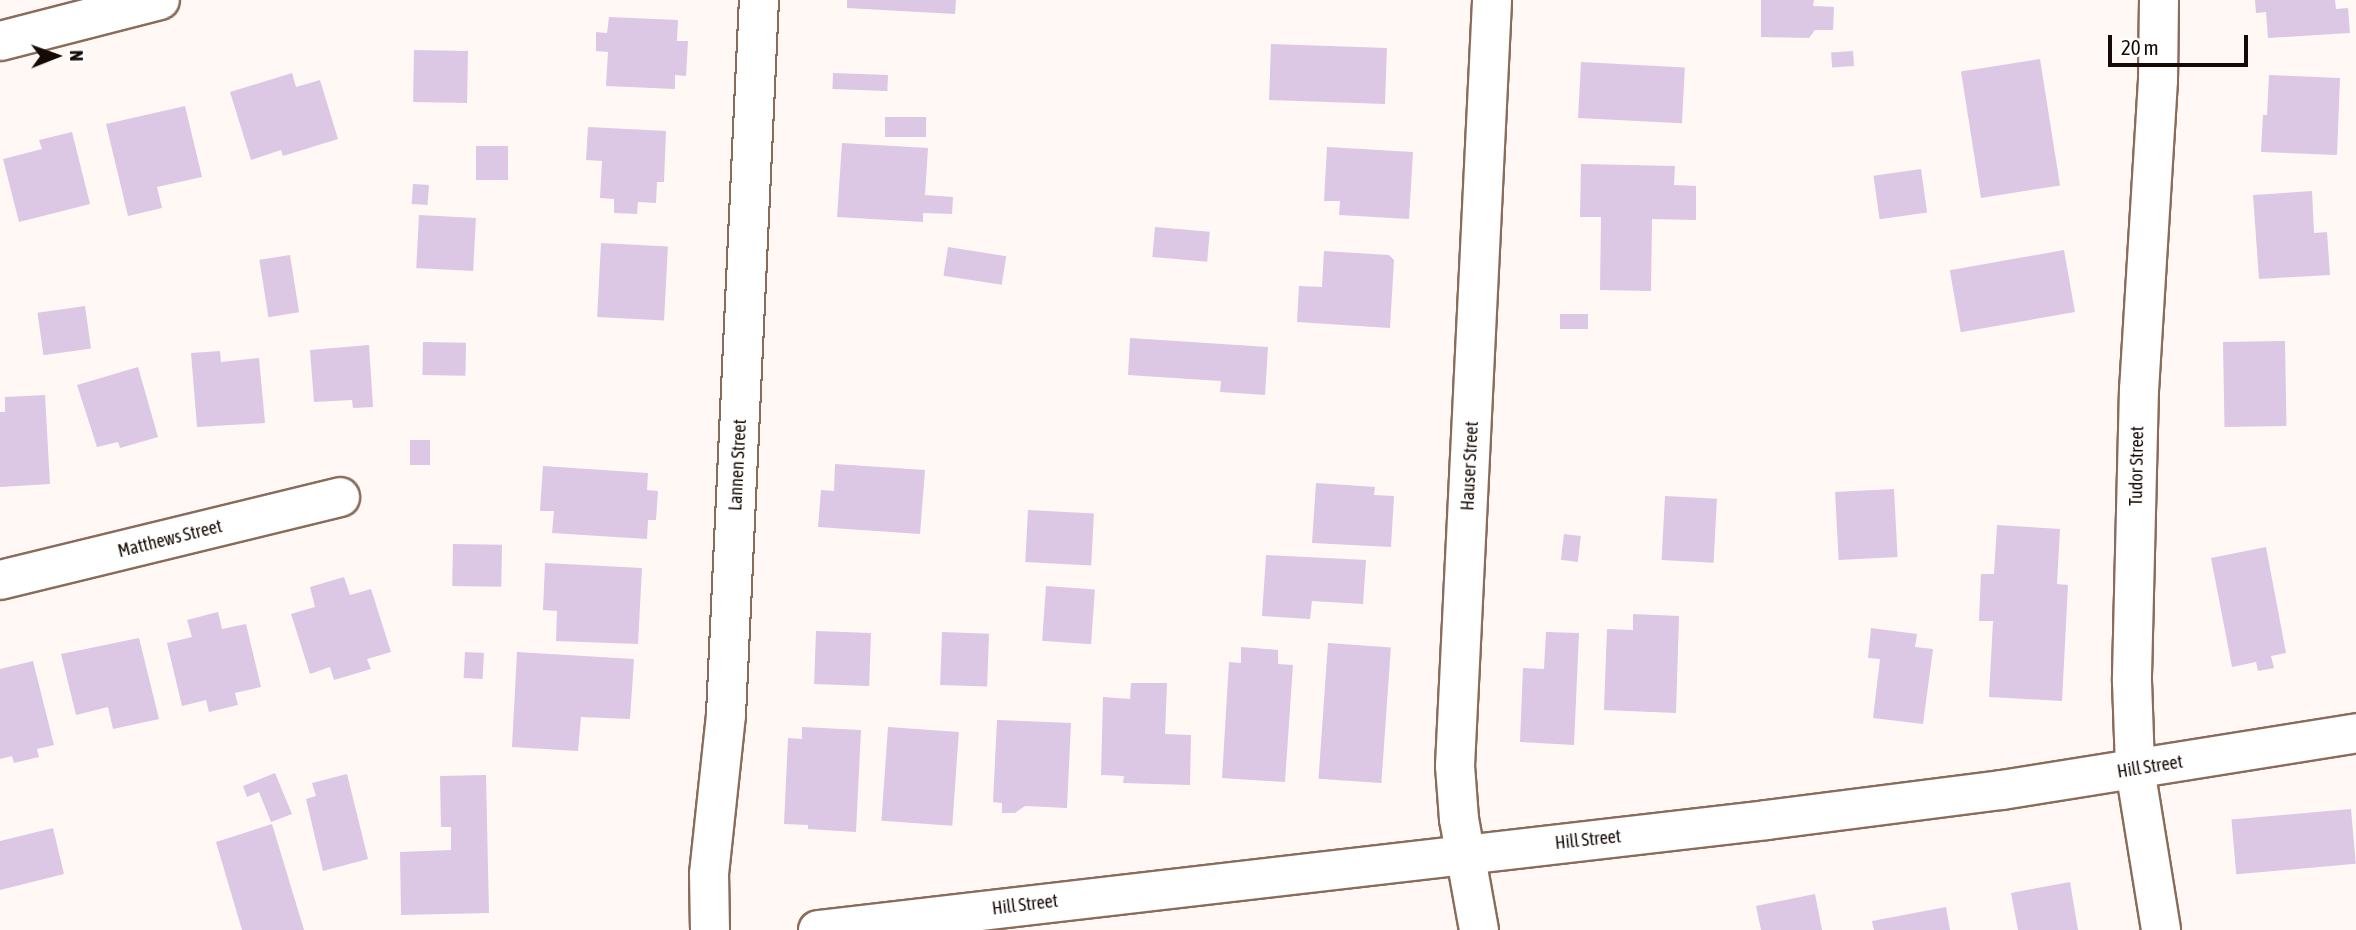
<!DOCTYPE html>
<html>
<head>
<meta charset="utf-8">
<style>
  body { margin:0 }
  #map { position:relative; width:2356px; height:930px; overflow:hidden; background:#fff8f4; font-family:"Asap Condensed",sans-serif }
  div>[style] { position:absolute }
  .building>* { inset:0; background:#dcc7e5; transform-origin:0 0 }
  .roads { filter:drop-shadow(2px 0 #8a6c5b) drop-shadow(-2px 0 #8a6c5b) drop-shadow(0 2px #8a6c5b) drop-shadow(0 -2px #8a6c5b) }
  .minor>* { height:38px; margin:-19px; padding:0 19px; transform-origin:19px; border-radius:19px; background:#fff }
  span { translate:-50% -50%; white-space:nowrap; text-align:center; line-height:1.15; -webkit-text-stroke:5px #fff; paint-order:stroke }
  .street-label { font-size:18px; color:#150a05 }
  .north { position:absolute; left:21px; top:21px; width:70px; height:70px; -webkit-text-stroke:5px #fff; paint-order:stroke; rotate:89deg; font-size:19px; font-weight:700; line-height:28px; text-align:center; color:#150a05 }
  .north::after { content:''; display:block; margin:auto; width:24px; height:32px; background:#150a05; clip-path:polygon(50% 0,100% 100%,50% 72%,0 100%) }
  .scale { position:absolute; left:2108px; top:35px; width:140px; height:32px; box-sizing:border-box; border:4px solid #150a05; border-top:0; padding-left:9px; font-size:21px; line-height:24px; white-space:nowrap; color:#150a05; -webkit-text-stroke:5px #fff; paint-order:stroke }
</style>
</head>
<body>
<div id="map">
  <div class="building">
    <i style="clip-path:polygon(847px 0,956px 0,955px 14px,847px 8px)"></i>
    <i style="clip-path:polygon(1761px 0,1814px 0,1813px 6px,1834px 7px,1833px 30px,1815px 30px,1809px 38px,1761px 37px)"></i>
    <i style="clip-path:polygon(2255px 0,2335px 0,2336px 9px,2348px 8px,2350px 33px,2268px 38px,2266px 12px,2256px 13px)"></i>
    <i style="clip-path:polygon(609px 17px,678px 20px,677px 41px,688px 41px,686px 76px,675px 75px,675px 89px,606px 86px,608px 52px,596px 51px,596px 32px,607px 33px)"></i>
    <i style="left:1271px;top:44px;width:116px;height:56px;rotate:2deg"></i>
    <i style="left:414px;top:50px;width:54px;height:52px;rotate:1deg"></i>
    <i style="left:1853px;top:51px;width:15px;height:22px;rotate:86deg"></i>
    <i style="left:2040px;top:59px;width:128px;height:80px;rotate:81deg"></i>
    <i style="left:1581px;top:62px;width:104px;height:56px;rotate:3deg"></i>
    <i style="clip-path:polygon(292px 73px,296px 87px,320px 80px,338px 139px,283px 156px,281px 150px,251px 160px,230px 92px)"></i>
    <i style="left:833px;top:73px;width:55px;height:16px;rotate:2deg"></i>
    <i style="clip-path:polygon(2269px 75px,2340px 78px,2337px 155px,2261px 152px,2263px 115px,2267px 115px)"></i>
    <i style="clip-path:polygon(185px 106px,202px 177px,157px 187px,162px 208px,128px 216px,106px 124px)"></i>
    <i style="left:926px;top:117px;width:20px;height:41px;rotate:90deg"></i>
    <i style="clip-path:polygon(588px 127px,666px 131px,664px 182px,657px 182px,656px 203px,638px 202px,637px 214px,614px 213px,614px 199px,600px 198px,602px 161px,586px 160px)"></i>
    <i style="clip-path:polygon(72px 132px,90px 204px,19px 222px,3px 159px,42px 149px,39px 140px)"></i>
    <i style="clip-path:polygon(842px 143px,928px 148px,925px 195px,953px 197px,952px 214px,923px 213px,923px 222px,837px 217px)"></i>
    <i style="left:476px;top:146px;width:32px;height:34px"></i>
    <i style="clip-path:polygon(1327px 147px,1413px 152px,1409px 219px,1339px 215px,1340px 201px,1324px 201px)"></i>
    <i style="clip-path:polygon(1581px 164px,1675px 166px,1674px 185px,1696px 186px,1696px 220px,1652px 219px,1651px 291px,1600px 290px,1601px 217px,1580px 217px)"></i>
    <i style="left:1921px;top:169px;width:44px;height:48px;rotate:82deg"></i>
    <i style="left:413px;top:184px;width:16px;height:20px;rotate:4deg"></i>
    <i style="clip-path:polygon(2312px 191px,2314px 233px,2327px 232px,2330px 275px,2259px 279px,2253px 195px)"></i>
    <i style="left:419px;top:215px;width:57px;height:53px;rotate:3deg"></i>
    <i style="left:1155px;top:227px;width:55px;height:30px;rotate:5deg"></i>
    <i style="left:601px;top:243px;width:67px;height:74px;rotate:3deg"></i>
    <i style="left:948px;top:247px;width:59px;height:29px;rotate:9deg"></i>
    <i style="left:2064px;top:250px;width:63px;height:116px;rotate:80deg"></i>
    <i style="clip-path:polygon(1324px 251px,1389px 255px,1394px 260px,1390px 328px,1297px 322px,1299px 286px,1322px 287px)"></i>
    <i style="left:290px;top:255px;width:58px;height:31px;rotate:81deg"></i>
    <i style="left:85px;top:306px;width:43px;height:48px;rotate:82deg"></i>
    <i style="left:1588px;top:314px;width:15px;height:28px;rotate:90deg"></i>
    <i style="clip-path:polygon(1130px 338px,1268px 347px,1265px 395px,1220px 392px,1221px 381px,1128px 375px)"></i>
    <i style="left:2285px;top:341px;width:85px;height:62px;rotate:89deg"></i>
    <i style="left:423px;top:342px;width:43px;height:33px;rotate:1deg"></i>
    <i style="clip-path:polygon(369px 345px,373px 407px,353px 408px,352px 400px,314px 402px,310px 350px)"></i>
    <i style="clip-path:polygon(220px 351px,221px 362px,259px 358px,265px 423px,197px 427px,191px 353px)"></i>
    <i style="clip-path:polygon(138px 367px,158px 437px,120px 448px,118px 442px,97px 447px,77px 385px)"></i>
    <i style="clip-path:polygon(45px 395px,50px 484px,0 487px,0 412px,5px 412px,5px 397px)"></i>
    <i style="left:410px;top:440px;width:20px;height:25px"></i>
    <i style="clip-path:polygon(835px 464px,925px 470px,920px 534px,818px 527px,821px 490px,834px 491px)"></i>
    <i style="clip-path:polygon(543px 466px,648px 473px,647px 490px,658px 491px,656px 520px,648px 520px,647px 539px,552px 533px,554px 511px,540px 511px)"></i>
    <i style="clip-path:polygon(1316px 483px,1375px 487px,1374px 495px,1394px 496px,1391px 547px,1312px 543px)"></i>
    <i style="left:1894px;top:489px;width:68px;height:59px;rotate:87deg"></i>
    <i style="left:1665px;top:496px;width:52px;height:64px;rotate:3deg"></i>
    <i style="left:1028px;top:510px;width:66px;height:52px;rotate:3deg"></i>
    <i style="clip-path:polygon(1997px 525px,2060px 529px,2057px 584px,2068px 585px,2062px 701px,1989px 697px,1993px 621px,1979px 621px,1981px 574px,1994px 574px)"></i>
    <i style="left:1564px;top:534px;width:17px;height:26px;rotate:7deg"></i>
    <i style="left:453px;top:544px;width:49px;height:42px;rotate:1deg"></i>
    <i style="clip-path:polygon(2266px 547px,2286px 653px,2271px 656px,2274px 668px,2258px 671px,2256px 662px,2232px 667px,2211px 558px)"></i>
    <i style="clip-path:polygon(1266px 555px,1366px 560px,1363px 604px,1312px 601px,1310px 619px,1262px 616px)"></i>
    <i style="clip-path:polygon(545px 563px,642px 568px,638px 644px,556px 641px,557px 611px,543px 610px)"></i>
    <i style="clip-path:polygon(344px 577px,350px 595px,371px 589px,391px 652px,367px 659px,371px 669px,334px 680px,330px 667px,310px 674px,291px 614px,315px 607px,310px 587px)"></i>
    <i style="left:1046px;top:586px;width:49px;height:55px;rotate:4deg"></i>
    <i style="clip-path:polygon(218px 612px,222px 629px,246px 624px,261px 687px,235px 693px,238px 705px,209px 712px,206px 700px,182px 706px,167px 643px,192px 637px,187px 620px)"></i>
    <i style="clip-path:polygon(1633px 614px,1679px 616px,1676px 713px,1604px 710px,1607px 629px,1633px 630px)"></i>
    <i style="clip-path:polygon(1871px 628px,1917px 634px,1915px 647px,1933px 649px,1923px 724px,1873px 718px,1880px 659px,1868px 658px)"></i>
    <i style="left:816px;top:631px;width:55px;height:53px;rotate:2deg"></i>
    <i style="left:942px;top:632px;width:47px;height:53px;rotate:2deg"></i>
    <i style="clip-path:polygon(1546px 632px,1579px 633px,1574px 745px,1520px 742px,1523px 668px,1544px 669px)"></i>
    <i style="clip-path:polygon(139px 638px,159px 719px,113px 729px,108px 707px,76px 715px,61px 654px)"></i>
    <i style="left:1328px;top:643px;width:63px;height:136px;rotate:4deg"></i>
    <i style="clip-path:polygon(1241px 647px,1278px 650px,1278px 664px,1293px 665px,1285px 782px,1222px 778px,1229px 662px,1241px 663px)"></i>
    <i style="left:465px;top:652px;width:19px;height:26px;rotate:3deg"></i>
    <i style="clip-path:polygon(517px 652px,634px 659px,630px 719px,581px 717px,578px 751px,512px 747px)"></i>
    <i style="clip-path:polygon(33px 661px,54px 745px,37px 749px,39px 757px,14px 763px,12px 756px,0 759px,0 669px)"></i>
    <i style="clip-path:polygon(1131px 683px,1167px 683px,1165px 734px,1191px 735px,1190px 785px,1123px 783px,1124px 776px,1101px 775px,1103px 697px,1130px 699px)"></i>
    <i style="clip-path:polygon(997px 720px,1071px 723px,1067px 808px,1025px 806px,1015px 813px,1002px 813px,1002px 803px,993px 802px)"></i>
    <i style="clip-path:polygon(802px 727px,861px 730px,856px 832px,808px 829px,808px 825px,784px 824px,788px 738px,802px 739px)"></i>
    <i style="left:888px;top:727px;width:71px;height:94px;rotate:4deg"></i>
    <i style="clip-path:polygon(275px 773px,292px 814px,271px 822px,259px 792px,247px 797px,243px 786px)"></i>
    <i style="clip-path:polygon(347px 774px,368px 859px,323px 871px,306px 799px,316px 796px,312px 783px)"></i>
    <i style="clip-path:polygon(486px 775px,489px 913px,401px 915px,400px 852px,451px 850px,451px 827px,441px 827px,440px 776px)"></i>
    <i style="left:2351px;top:809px;width:55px;height:120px;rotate:85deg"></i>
    <i style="clip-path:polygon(272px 824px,304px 930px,242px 930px,216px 842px)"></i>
    <i style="clip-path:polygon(53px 828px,64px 874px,0 890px,0 841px)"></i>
    <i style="clip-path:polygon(2070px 882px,2078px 930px,2018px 930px,2011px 893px)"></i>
    <i style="clip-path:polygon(1815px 894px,1822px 930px,1761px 930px,1756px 906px)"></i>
    <i style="clip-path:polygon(1946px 907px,1950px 930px,1874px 930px,1872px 921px)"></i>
  </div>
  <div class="roads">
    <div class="minor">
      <i style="left:2159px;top:0;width:80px;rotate:90.7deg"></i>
      <i style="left:2158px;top:80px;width:310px;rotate:93.5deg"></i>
      <i style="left:2139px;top:389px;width:292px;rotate:91.4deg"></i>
      <i style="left:2132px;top:681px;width:88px;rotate:88deg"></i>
      <i style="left:2135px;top:769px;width:163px;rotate:80.8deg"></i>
      <i style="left:0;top:41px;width:165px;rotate:-14.4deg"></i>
      <i style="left:0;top:580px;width:350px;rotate:-13.7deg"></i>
      <i style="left:710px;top:930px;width:56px;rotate:-91deg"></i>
      <i style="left:709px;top:874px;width:160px;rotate:-83.9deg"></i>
      <i style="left:726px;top:715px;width:716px;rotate:-87.36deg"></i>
      <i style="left:818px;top:930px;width:955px;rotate:-6.61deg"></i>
      <i style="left:1767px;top:820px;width:237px;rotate:-7.3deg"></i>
      <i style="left:2002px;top:790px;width:359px;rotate:-9.1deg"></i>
      <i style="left:1479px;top:930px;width:113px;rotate:-100.2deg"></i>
      <i style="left:1459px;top:819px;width:53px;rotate:-94.3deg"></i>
      <i style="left:1455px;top:766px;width:767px;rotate:-87.23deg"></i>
    </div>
  </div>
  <div class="street-label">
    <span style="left:738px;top:465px;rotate:-87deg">Lannen Street</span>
    <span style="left:1470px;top:466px;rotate:-87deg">Hauser Street</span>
    <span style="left:2137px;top:466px;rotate:-89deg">Tudor Street</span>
    <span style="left:170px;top:539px;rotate:-14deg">Matthews Street</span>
    <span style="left:2150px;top:767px;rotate:-9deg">Hill Street</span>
    <span style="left:1588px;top:840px;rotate:-6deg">Hill Street</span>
    <span style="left:1025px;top:905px;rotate:-7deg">Hill Street</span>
  </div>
  <div class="north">N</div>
  <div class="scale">20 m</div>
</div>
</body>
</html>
